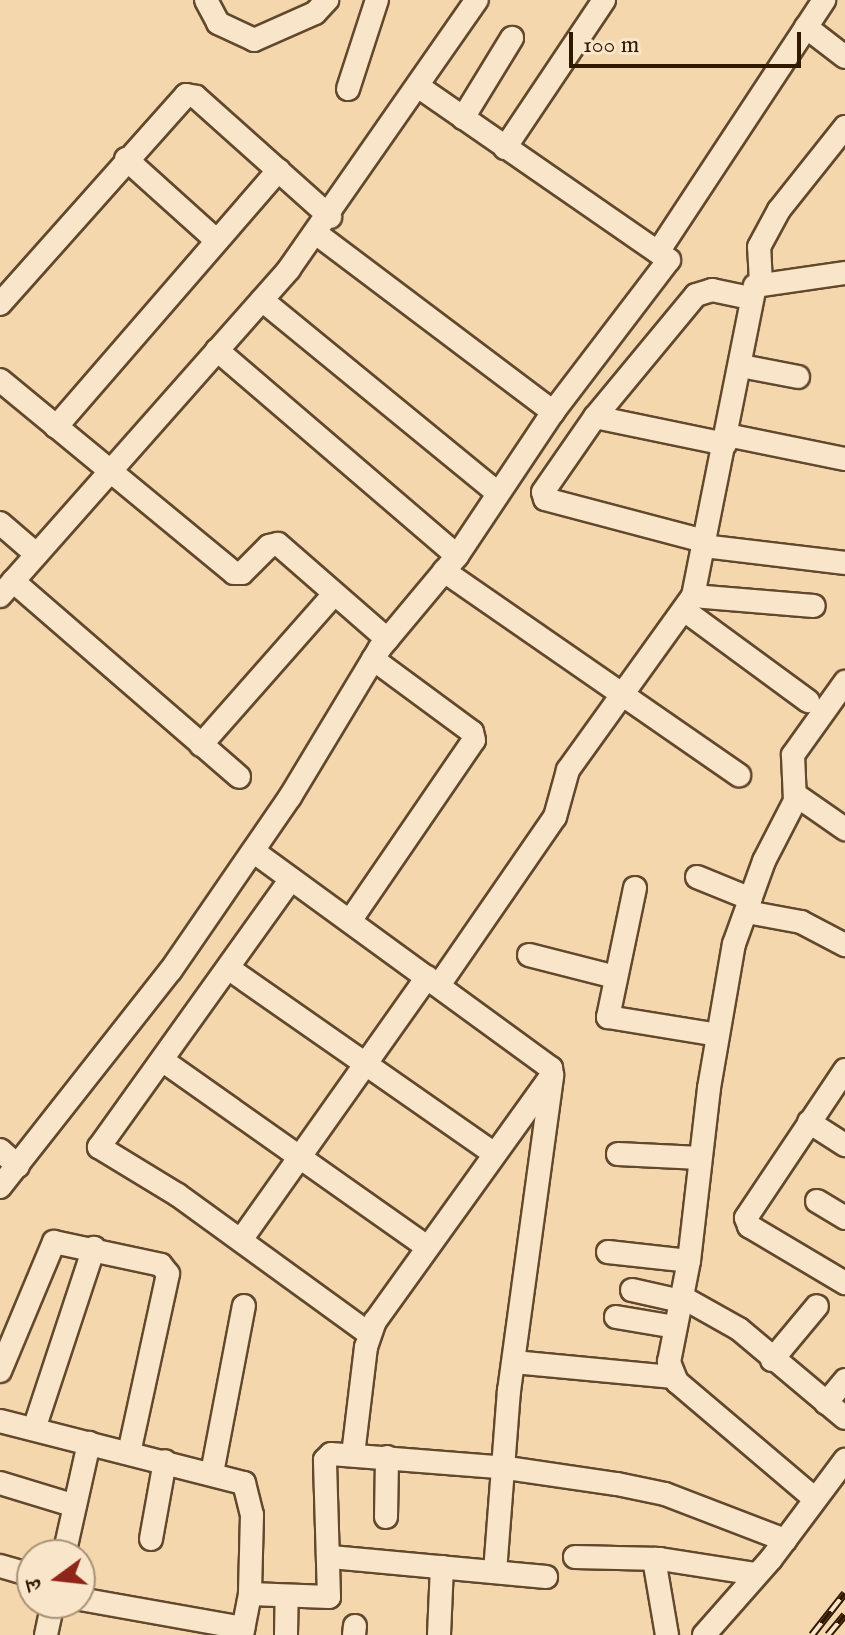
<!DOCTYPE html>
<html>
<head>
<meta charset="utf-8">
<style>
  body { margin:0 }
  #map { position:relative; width:845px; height:1635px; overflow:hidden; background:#f5d7ae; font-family:"IM FELL English","Noto Serif Devanagari",serif }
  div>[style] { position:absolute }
  .roads { filter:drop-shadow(2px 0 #62482c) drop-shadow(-2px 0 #62482c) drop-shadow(0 2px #62482c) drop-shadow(0 -2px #62482c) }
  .minor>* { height:22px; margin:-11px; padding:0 11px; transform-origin:11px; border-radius:11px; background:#f8e5ca }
  .rail>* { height:8px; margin-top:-4px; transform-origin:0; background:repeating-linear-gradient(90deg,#f8e5ca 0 15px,#311900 0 30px); box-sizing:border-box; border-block:2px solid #311900 }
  span { translate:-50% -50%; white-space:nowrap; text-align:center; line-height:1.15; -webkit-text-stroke:8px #f8e5ca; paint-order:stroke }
  .north { position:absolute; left:16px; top:1539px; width:80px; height:80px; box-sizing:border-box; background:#f8e5ca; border:2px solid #a89379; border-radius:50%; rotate:255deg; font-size:22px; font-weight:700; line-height:32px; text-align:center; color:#311900 }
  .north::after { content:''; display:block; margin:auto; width:28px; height:36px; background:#8f2418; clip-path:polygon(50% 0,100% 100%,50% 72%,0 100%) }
  .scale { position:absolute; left:569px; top:32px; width:232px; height:36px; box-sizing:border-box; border:4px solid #311900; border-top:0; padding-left:10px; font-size:24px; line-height:28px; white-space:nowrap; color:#311900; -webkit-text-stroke:6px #f8e5ca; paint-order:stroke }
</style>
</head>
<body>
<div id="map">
  <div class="roads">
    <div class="minor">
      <i style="left:206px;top:0;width:26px;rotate:62deg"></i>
      <i style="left:218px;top:23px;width:40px;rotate:25deg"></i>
      <i style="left:254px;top:40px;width:67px;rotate:-23.9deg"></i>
      <i style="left:315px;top:13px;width:18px;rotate:-47deg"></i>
      <i style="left:806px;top:27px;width:49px;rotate:37.6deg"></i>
      <i style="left:348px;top:89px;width:94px;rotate:-72deg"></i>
      <i style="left:463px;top:118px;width:94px;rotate:-58.5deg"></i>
      <i style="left:505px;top:148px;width:178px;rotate:-56.2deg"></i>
      <i style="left:126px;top:159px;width:122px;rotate:42deg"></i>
      <i style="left:317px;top:234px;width:296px;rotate:37deg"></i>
      <i style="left:658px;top:252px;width:302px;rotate:-56.6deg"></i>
      <i style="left:761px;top:283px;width:36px;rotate:-93deg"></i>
      <i style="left:759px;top:247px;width:42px;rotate:-61.6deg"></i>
      <i style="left:779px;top:210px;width:106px;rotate:-51.5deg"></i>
      <i style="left:262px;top:300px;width:305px;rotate:39.3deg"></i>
      <i style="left:0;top:304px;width:280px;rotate:-48.3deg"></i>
      <i style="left:186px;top:95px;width:10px;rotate:11deg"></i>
      <i style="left:196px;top:97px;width:180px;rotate:41.8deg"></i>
      <i style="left:217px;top:350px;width:316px;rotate:40.6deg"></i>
      <i style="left:741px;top:366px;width:58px;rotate:10.9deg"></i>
      <i style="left:0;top:380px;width:303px;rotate:39.5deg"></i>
      <i style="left:234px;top:573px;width:8px"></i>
      <i style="left:242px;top:573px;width:38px;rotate:-45deg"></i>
      <i style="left:269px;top:546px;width:9px;rotate:-13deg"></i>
      <i style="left:278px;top:544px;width:145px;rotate:41.1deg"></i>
      <i style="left:595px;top:417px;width:133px;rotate:11.7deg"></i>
      <i style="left:56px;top:427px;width:340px;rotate:-49.1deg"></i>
      <i style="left:727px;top:435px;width:120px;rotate:11.5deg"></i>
      <i style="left:0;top:523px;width:48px;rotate:40.7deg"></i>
      <i style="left:704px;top:541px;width:164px;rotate:-165.2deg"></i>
      <i style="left:545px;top:499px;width:7px;rotate:-106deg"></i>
      <i style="left:543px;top:492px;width:91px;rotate:-55.3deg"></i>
      <i style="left:595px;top:417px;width:158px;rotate:-50.4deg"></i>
      <i style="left:696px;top:295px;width:17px;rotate:-17deg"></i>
      <i style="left:712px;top:290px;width:40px;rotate:12deg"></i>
      <i style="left:703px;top:546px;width:143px;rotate:6.8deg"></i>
      <i style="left:444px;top:571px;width:359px;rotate:34.7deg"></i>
      <i style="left:13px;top:581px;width:299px;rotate:40.9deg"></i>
      <i style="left:0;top:596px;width:436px;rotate:-48.5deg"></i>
      <i style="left:289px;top:269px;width:328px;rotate:-55.1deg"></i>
      <i style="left:693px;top:596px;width:121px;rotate:4.7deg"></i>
      <i style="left:684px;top:610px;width:154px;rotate:36.3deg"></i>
      <i style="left:201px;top:745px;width:201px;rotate:-48.6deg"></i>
      <i style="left:796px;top:795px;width:60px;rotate:34.8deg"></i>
      <i style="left:253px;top:851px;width:369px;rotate:36.1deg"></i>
      <i style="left:551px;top:1068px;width:7px;rotate:82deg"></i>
      <i style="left:552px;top:1075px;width:303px;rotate:125.7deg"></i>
      <i style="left:375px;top:1321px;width:28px;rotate:109deg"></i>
      <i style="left:366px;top:1347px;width:109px;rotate:96.9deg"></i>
      <i style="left:697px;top:877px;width:58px;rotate:22.2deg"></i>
      <i style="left:291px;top:879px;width:330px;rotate:125.6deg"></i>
      <i style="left:99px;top:1147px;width:92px;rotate:31.3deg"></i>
      <i style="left:178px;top:1195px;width:236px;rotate:36deg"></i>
      <i style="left:635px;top:888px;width:132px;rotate:101.8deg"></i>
      <i style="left:608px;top:1017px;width:111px;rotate:9.3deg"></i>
      <i style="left:747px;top:912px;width:55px;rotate:10.5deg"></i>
      <i style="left:801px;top:922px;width:50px;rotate:27.6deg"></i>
      <i style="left:350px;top:921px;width:219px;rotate:-55.6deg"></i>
      <i style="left:474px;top:740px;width:8px;rotate:-104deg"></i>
      <i style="left:472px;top:732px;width:123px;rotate:-143.6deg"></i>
      <i style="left:529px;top:955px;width:89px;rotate:14.3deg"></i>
      <i style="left:228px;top:968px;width:323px;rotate:34.9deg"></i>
      <i style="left:439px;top:985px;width:204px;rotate:-55.4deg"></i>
      <i style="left:555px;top:817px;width:49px;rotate:-74.5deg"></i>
      <i style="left:568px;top:770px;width:214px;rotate:-54.3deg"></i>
      <i style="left:693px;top:596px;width:316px;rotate:-78.7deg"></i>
      <i style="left:755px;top:286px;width:91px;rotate:-8.2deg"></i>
      <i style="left:162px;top:1060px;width:324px;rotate:35.2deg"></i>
      <i style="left:845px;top:1070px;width:178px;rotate:123.8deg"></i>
      <i style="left:746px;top:1218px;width:9px;rotate:69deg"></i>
      <i style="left:749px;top:1226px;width:112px;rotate:30.7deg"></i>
      <i style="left:809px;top:1122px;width:43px;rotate:32.6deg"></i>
      <i style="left:0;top:1150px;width:24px;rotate:42deg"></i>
      <i style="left:618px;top:1154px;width:82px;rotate:2.8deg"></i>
      <i style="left:0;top:1187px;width:276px;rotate:-51.8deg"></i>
      <i style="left:171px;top:970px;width:210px;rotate:-55.5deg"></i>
      <i style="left:290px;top:797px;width:174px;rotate:-58.9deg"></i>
      <i style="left:380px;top:648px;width:120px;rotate:-50.1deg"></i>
      <i style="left:457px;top:556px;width:173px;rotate:-56.3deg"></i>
      <i style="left:553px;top:412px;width:191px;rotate:-52.7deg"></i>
      <i style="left:669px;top:260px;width:304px;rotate:-145.3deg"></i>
      <i style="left:817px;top:1201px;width:33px;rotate:31deg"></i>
      <i style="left:241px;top:1240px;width:322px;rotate:-54.7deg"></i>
      <i style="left:608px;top:1252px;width:81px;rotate:6.3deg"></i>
      <i style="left:632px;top:1290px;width:50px;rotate:12.7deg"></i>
      <i style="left:682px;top:1297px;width:65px;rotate:29.3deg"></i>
      <i style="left:739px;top:1329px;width:138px;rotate:40deg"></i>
      <i style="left:616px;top:1317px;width:60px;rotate:9.6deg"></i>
      <i style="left:772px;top:1360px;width:70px;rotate:-50.2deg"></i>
      <i style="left:514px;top:1362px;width:160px;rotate:5.4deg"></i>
      <i style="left:0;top:1371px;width:140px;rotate:-67.3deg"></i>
      <i style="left:54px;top:1242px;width:109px;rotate:12.1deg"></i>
      <i style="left:161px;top:1265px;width:11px;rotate:52deg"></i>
      <i style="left:168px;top:1274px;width:183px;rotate:102.3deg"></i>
      <i style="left:826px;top:1403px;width:30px;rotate:-50deg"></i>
      <i style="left:0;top:1421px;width:252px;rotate:14.3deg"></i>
      <i style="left:244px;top:1483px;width:33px;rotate:76deg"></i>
      <i style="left:252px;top:1515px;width:79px;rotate:91.5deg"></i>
      <i style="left:250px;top:1594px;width:42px;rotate:101deg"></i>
      <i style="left:34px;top:1429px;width:191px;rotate:-71.7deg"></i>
      <i style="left:212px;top:1473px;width:170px;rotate:-79.2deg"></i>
      <i style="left:0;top:1483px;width:78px;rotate:17deg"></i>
      <i style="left:815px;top:1499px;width:181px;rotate:-139.7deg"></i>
      <i style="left:677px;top:1382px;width:22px;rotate:-112deg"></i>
      <i style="left:669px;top:1362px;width:103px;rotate:-78.8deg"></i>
      <i style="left:689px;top:1261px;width:174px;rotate:-83.4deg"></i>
      <i style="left:709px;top:1088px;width:146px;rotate:-80.2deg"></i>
      <i style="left:734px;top:944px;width:88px;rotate:-70.1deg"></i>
      <i style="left:764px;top:861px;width:68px;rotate:-62.7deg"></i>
      <i style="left:795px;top:801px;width:46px;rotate:-92.5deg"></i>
      <i style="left:793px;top:755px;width:90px;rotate:-54.5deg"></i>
      <i style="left:386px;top:1517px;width:60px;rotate:-89deg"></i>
      <i style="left:151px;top:1539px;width:79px;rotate:-79.8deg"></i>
      <i style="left:64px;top:1555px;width:115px;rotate:-77.4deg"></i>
      <i style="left:331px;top:1557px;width:216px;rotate:5.3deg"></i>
      <i style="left:575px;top:1557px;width:85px;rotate:1.3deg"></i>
      <i style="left:660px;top:1559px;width:97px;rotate:8.9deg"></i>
      <i style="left:654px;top:1559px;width:77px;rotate:80.3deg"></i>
      <i style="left:0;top:1566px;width:33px;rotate:16deg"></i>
      <i style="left:495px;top:1572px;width:182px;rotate:-85.6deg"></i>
      <i style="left:509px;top:1391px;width:318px;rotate:-82.2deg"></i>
      <i style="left:250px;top:1594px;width:79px;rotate:2.2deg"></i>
      <i style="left:329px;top:1597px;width:137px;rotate:-91.7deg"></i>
      <i style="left:325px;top:1460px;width:8px;rotate:-45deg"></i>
      <i style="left:331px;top:1454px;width:177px;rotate:4.5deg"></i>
      <i style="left:507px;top:1468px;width:111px;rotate:8.3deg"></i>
      <i style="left:617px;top:1484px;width:49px;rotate:11.8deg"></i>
      <i style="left:665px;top:1494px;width:129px;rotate:21deg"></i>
      <i style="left:80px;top:1599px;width:166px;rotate:10.1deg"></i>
      <i style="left:46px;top:1635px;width:33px;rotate:-78deg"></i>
      <i style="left:286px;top:1635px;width:39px;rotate:-89deg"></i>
      <i style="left:354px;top:1635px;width:9px;rotate:-84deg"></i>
      <i style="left:439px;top:1635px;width:68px;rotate:-87.5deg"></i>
      <i style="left:704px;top:1635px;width:101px;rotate:-48.6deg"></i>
      <i style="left:771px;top:1559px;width:124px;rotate:-53.2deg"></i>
    </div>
  </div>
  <div class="rail">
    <i style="left:812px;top:1635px;width:53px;rotate:-51.8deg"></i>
    <i style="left:828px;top:1635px;width:26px;rotate:-50deg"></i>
  </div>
  <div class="north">उ</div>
  <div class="scale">100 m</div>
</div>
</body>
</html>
